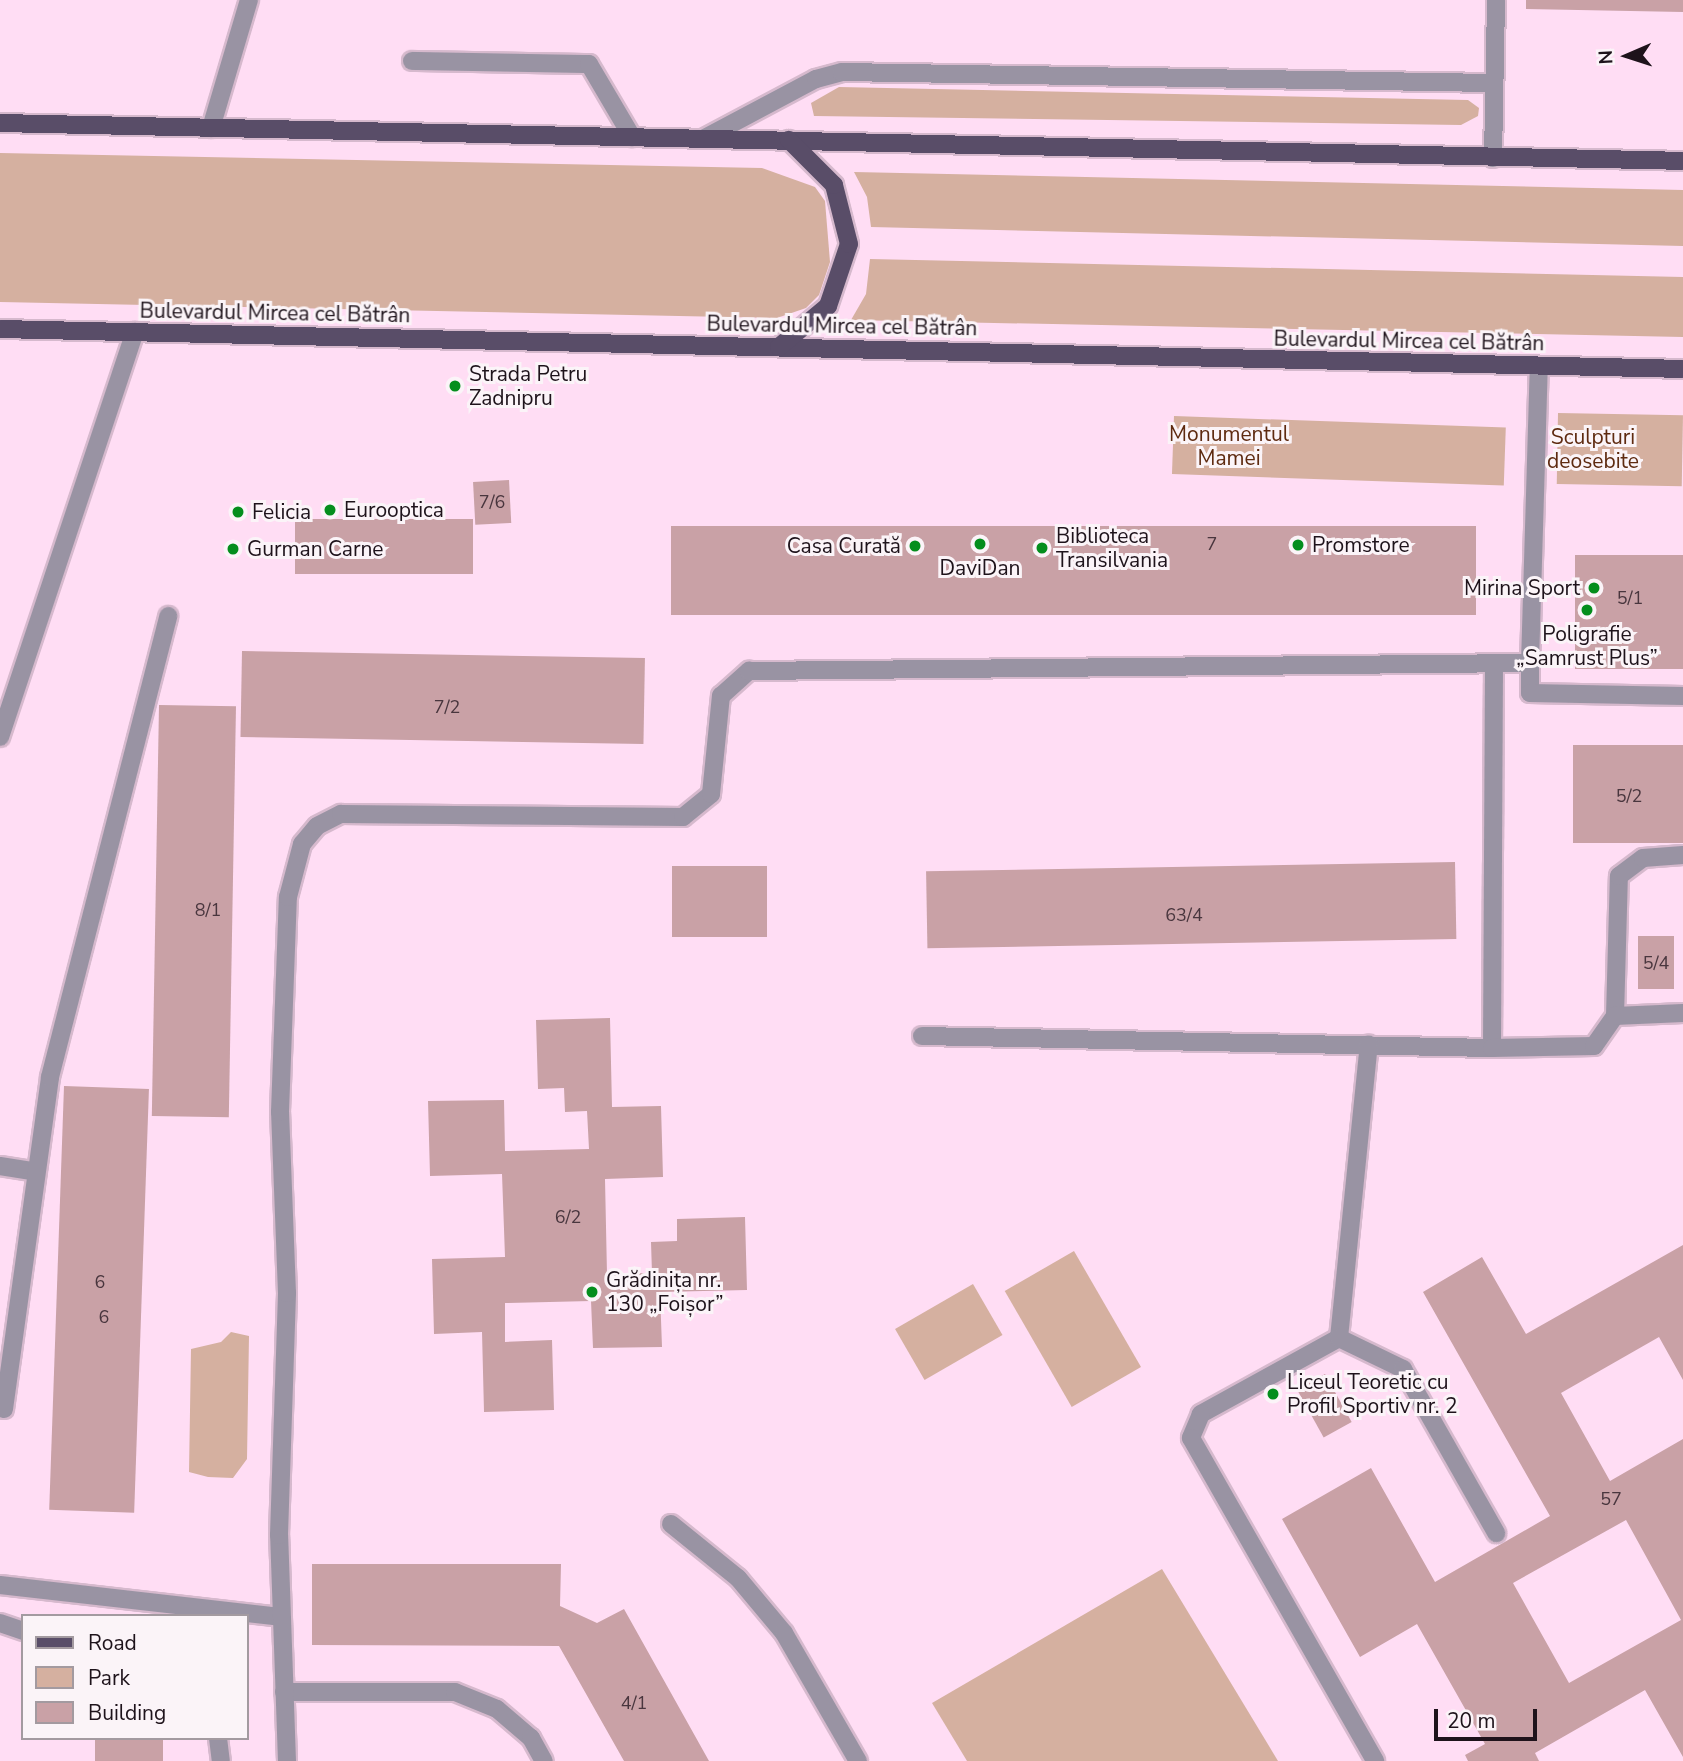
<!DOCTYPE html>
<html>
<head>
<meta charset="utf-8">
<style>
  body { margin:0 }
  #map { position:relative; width:1683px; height:1761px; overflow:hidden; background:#ffddf4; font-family:"Nunito Sans",sans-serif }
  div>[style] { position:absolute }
  .green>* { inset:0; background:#d5b0a0; transform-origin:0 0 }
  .building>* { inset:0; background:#c9a1a6; transform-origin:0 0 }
  .roads { filter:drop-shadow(2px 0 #d6b9cd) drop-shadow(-2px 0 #d6b9cd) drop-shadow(0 2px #d6b9cd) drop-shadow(0 -2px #d6b9cd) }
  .minor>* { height:18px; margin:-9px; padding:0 9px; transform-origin:9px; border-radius:9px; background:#9993a3 }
  .major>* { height:18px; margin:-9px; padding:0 9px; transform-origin:9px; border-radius:9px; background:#594d68 }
  .dots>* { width:19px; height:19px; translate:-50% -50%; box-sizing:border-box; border:4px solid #fbf4f8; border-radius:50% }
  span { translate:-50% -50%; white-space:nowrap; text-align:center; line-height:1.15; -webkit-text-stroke:6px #fbf4f8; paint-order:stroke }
  .number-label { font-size:18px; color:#49363e }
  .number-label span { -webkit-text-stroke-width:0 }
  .street-label { font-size:21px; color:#1e131b }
  .poi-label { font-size:21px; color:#1e131b }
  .left { translate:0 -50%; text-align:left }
  .right { translate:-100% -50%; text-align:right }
  .park-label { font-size:21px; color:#5e2a10 }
  .legend { position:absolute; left:21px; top:1614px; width:228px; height:126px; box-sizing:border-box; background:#fbf4f8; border:2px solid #a39aa0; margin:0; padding:9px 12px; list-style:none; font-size:21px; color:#1e131b }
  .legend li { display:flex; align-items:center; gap:14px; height:35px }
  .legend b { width:35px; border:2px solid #a39aa0 }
  .north { position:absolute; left:1592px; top:21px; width:70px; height:70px; -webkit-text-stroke:5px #fbf4f8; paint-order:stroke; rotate:267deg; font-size:19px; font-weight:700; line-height:28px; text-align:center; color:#1e131b }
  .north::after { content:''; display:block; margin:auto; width:24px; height:32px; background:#1e131b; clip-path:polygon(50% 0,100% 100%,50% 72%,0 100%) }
  .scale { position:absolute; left:1434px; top:1709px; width:103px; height:32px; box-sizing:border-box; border:4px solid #1e131b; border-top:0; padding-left:9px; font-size:21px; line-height:24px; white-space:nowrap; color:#1e131b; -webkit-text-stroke:5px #fbf4f8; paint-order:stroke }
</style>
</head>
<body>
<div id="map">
  <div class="green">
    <i style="clip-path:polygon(839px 87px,1468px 100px,1479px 108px,1478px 116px,1461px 125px,814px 116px,811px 103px)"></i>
    <i style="clip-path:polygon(0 153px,762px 168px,815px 187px,825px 201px,830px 262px,819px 295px,806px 308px,777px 318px,0 302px)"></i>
    <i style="clip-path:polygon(854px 172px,1683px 190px,1683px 246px,871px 227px,867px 197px)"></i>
    <i style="clip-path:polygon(870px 259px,1683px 277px,1683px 337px,851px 320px,866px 294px)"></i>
    <i style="left:1558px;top:413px;width:125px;height:71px;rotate:1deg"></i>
    <i style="left:1174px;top:416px;width:332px;height:58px;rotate:2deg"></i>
    <i style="left:1074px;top:1251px;width:134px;height:80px;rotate:60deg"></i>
    <i style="left:973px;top:1284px;width:59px;height:90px;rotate:60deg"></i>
    <i style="clip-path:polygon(231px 1332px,249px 1336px,247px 1459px,233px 1478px,208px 1477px,189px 1472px,191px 1349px,221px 1342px)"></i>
    <i style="clip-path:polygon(1162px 1569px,1278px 1761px,967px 1761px,932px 1703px)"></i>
  </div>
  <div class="building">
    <i style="clip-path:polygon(1526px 0,1683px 0,1683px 12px,1526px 9px)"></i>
    <i style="left:509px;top:480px;width:43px;height:36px;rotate:87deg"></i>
    <i style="left:473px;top:519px;width:55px;height:178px;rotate:90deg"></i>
    <i style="left:671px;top:526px;width:805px;height:89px"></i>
    <i style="left:1683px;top:555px;width:114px;height:108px;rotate:90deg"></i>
    <i style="left:242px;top:651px;width:403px;height:86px;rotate:1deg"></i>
    <i style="left:159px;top:705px;width:77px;height:411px;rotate:1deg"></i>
    <i style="left:1683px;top:745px;width:98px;height:110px;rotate:90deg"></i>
    <i style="left:1455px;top:862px;width:77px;height:529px;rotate:89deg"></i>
    <i style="left:767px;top:866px;width:71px;height:95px;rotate:90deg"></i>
    <i style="left:1638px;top:936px;width:36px;height:53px"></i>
    <i style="clip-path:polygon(610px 1018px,612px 1107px,661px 1106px,663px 1177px,605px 1179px,607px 1274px,652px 1273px,651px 1242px,677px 1241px,677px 1219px,745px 1217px,747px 1290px,660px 1292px,662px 1347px,593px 1348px,591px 1301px,505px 1303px,505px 1342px,552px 1340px,554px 1410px,484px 1412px,482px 1332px,434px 1334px,432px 1259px,505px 1257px,502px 1174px,430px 1176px,428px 1101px,504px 1100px,505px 1151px,589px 1149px,587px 1111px,565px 1112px,564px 1088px,538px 1089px,536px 1020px)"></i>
    <i style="left:64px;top:1086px;width:85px;height:424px;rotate:2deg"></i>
    <i style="clip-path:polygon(evenodd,1683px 1245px,1683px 1380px,1659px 1337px,1561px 1393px,1610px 1481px,1683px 1439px,1683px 1757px,1645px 1690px,1535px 1753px,1539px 1761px,1468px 1761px,1465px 1755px,1485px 1744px,1417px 1624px,1360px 1657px,1282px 1519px,1371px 1468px,1435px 1582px,1550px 1516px,1423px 1292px,1482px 1257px,1526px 1334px,1683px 1245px,1626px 1520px,1681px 1620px,1569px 1683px,1513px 1583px,1626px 1520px)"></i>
    <i style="left:1325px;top:1374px;width:55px;height:32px;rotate:61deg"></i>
    <i style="clip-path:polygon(312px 1564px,561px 1564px,560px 1606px,597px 1623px,624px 1609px,709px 1761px,624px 1761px,559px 1646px,312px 1645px)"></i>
    <i style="left:95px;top:1738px;width:68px;height:23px"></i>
  </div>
  <div class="roads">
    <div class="minor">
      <i style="left:412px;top:61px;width:177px;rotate:1deg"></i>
      <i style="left:589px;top:64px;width:85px;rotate:59.5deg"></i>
      <i style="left:211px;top:128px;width:134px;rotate:-73.5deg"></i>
      <i style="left:703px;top:139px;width:128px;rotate:-28deg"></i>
      <i style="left:816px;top:79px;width:27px;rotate:-15deg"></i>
      <i style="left:842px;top:72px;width:652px;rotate:0.97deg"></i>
      <i style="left:1493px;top:158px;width:158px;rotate:-88.9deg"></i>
      <i style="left:1530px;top:663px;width:296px;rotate:-88.3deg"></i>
      <i style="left:0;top:737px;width:427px;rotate:-71.6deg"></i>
      <i style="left:1615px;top:1016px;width:140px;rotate:-88.4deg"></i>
      <i style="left:1619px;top:876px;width:30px;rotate:-37deg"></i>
      <i style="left:1643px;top:858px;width:40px;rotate:-4.3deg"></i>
      <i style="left:922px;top:1036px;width:570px;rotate:1.21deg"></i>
      <i style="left:1492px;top:1048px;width:384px;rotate:-89.7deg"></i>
      <i style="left:1492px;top:1048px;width:102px;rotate:-1.1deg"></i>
      <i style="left:1594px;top:1046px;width:37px;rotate:-55deg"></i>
      <i style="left:1615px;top:1016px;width:68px;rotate:-2.5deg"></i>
      <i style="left:0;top:1166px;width:32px;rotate:9deg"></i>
      <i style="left:1339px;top:1338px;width:158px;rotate:151.2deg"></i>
      <i style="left:1201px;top:1414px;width:26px;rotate:113deg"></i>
      <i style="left:1191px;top:1438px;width:372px;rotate:60.3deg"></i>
      <i style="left:1339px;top:1338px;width:295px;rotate:-84.2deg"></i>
      <i style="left:1339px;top:1338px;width:71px;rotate:25.8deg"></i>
      <i style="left:1403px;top:1369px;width:189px;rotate:60.4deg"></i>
      <i style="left:4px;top:1409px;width:335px;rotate:-82.1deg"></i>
      <i style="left:50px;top:1077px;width:476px;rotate:-75.6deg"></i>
      <i style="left:671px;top:1524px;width:86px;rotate:38.9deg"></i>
      <i style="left:738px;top:1578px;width:72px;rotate:50.1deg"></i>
      <i style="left:784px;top:1633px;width:148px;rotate:60deg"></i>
      <i style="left:0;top:1585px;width:282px;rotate:6.5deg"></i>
      <i style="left:0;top:1623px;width:24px;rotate:19deg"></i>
      <i style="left:284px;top:1692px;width:171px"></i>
      <i style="left:455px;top:1692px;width:45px;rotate:22deg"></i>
      <i style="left:497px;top:1709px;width:45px;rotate:40.5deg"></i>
      <i style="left:531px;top:1738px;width:26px;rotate:61deg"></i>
      <i style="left:218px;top:1738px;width:23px;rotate:83deg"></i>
      <i style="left:287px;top:1761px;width:226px;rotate:-92deg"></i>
      <i style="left:279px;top:1535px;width:242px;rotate:-88.1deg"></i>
      <i style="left:287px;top:1293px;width:181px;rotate:-92.2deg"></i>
      <i style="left:280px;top:1112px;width:215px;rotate:-87.9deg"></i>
      <i style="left:288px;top:897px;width:55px;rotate:-75.2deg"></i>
      <i style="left:302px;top:844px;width:23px;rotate:-50deg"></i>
      <i style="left:317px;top:826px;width:27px;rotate:-27deg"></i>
      <i style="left:341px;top:814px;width:342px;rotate:0.5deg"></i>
      <i style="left:683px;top:817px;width:36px;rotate:-39deg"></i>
      <i style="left:711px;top:794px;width:99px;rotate:-84.2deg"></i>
      <i style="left:721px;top:696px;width:38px;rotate:-42deg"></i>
      <i style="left:749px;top:671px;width:781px;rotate:-0.59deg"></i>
      <i style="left:1530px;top:663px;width:30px;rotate:90deg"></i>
      <i style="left:1530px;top:693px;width:153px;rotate:1.1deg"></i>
    </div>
    <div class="major">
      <i style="left:0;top:123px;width:1683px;rotate:1.29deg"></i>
      <i style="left:0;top:329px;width:1683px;rotate:1.36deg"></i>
      <i style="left:779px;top:347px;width:64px;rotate:-39.9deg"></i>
      <i style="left:828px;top:306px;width:65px;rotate:-71.3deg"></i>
      <i style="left:849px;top:244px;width:61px;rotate:-104.3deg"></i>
      <i style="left:834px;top:185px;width:64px;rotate:-135deg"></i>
    </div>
  </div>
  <div class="dots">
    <i style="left:455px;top:386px;background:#048e1d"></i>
    <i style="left:330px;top:510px;background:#048e1d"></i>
    <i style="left:238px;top:512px;background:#048e1d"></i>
    <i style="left:980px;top:544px;background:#048e1d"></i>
    <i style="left:1298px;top:545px;background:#048e1d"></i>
    <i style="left:915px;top:546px;background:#048e1d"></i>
    <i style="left:1042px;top:548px;background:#048e1d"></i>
    <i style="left:233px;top:549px;background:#048e1d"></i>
    <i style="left:1594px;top:588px;background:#048e1d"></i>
    <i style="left:1587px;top:610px;background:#048e1d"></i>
    <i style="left:592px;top:1292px;background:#048e1d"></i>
    <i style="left:1273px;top:1394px;background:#048e1d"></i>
  </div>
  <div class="number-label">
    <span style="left:492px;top:502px">7/6</span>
    <span style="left:1212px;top:544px">7</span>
    <span style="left:1630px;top:598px">5/1</span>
    <span style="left:447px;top:707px">7/2</span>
    <span style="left:1629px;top:796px">5/2</span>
    <span style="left:208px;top:910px">8/1</span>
    <span style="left:1184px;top:915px">63/4</span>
    <span style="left:1656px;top:963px">5/4</span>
    <span style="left:568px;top:1217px">6/2</span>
    <span style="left:100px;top:1282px">6</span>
    <span style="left:104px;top:1317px">6</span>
    <span style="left:1611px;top:1499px">57</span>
    <span style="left:634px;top:1703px">4/1</span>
  </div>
  <div class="street-label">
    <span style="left:275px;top:313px;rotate:1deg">Bulevardul Mircea cel Bătrân</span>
    <span style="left:842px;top:326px;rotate:1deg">Bulevardul Mircea cel Bătrân</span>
    <span style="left:1409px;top:341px;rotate:1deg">Bulevardul Mircea cel Bătrân</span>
  </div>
  <div class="poi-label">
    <span class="left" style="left:469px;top:386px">Strada Petru<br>Zadnipru</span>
    <span class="left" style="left:344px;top:510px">Eurooptica</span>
    <span class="left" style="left:252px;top:512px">Felicia</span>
    <span class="left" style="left:1056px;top:548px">Biblioteca<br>Transilvania</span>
    <span class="left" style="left:1312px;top:545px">Promstore</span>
    <span class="right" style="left:901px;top:546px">Casa Curată</span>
    <span class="left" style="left:247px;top:549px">Gurman Carne</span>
    <span style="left:980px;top:568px">DaviDan</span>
    <span class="right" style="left:1580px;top:588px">Mirina Sport</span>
    <span style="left:1587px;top:646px">Poligrafie<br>„Samrust Plus”</span>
    <span class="left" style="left:606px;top:1292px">Grădinița nr.<br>130 „Foișor”</span>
    <span class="left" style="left:1287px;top:1394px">Liceul Teoretic cu<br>Profil Sportiv nr. 2</span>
  </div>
  <div class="park-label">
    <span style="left:1229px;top:446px">Monumentul<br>Mamei</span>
    <span style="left:1593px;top:449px">Sculpturi<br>deosebite</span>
  </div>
  <ul class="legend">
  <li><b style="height:9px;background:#594d68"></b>Road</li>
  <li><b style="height:19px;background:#d5b0a0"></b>Park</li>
  <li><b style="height:19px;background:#c9a1a6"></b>Building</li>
  </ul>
  <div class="north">N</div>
  <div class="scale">20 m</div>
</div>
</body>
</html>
